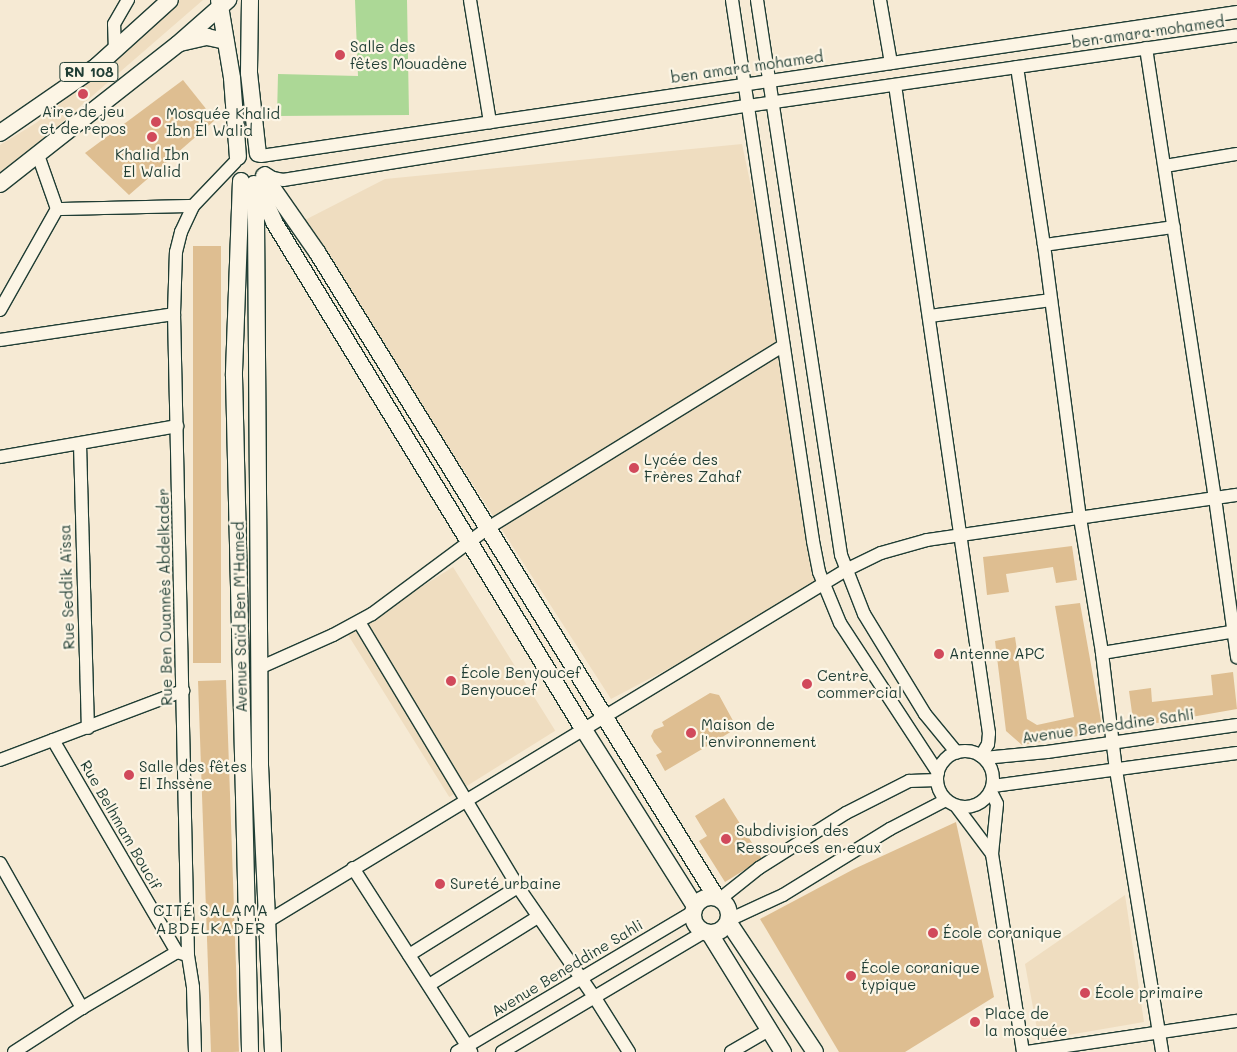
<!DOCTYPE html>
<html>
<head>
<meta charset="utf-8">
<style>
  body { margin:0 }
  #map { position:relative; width:1237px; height:1052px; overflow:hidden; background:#f6ead4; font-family:Mali,sans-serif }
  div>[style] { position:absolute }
  .built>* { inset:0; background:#efddc0; transform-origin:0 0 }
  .green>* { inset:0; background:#acd896 }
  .building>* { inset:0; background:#debe91; transform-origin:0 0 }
  .roads { filter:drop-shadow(1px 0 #1f3d34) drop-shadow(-1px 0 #1f3d34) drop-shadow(0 1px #1f3d34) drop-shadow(0 -1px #1f3d34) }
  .minor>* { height:12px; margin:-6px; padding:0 6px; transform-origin:6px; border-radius:6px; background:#fcf5e5 }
  .minor>.ring { margin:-6px; padding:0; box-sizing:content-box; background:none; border:12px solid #fcf5e5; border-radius:50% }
  .major>* { height:16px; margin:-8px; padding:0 8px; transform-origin:8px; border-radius:8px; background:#fcf5e5 }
  .major>.ring { margin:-8px; padding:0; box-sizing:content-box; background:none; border:16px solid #fcf5e5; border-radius:50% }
  .dots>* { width:14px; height:14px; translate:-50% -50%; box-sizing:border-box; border:2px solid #fcf5e5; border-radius:50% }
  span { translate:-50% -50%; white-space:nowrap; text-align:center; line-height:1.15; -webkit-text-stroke:4.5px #fcf5e5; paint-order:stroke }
  .shield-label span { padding:1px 4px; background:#fcf5e5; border:1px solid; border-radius:4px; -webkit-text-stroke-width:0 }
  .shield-label { font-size:14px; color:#1f3d34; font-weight:700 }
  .street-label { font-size:15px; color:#1f3d34 }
  .poi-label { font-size:15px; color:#1f3d34 }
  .left { translate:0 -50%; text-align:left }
  .neighbourhood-label { font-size:16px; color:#1f3d34; letter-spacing:1px }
</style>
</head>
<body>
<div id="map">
  <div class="built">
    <i style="clip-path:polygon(179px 0,203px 0,31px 149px,0 172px,0 145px,36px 123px,124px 52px)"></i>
    <i style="clip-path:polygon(742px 144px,786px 351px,827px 585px,611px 699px,303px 221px,385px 179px)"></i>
    <i style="left:453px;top:567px;width:193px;height:125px;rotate:58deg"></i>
    <i style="clip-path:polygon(1125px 895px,1144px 1022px,1039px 1040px,1025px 964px)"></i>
  </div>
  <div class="green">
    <i style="clip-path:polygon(355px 0,407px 0,409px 115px,277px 116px,278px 74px,358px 76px)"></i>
  </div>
  <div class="building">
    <i style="clip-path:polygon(183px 80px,215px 120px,129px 195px,85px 153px)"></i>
    <i style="left:193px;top:246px;width:28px;height:417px"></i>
    <i style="clip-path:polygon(1072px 546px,1077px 580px,1056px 583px,1053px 567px,1006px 574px,1009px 592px,987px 595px,983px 557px)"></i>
    <i style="clip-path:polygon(1080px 603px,1103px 732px,1022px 745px,1006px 731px,995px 641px,1015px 637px,1027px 719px,1037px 725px,1074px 717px,1055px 606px)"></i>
    <i style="clip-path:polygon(1233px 672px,1237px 709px,1134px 727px,1129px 691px,1151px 688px,1152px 702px,1213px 695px,1211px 675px)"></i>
    <i style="left:226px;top:680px;width:372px;height:28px;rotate:88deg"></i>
    <i style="clip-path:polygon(710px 693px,719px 695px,737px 728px,719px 739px,720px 741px,711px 747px,709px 745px,665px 771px,656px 755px,662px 752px,654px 742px,651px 736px,654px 730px,664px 726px,662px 722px)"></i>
    <i style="clip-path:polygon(724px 798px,762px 859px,725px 882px,699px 841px,707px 836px,695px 816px)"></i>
    <i style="clip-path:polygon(956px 822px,994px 997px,905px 1052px,839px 1052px,760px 919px,854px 869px)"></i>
  </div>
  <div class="roads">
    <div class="minor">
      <i style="left:470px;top:0;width:124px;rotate:80.7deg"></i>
      <i style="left:732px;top:0;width:547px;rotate:81.48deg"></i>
      <i style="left:813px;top:541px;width:32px;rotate:79deg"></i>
      <i style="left:819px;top:572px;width:55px;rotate:67.6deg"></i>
      <i style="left:840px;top:623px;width:179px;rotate:56.8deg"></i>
      <i style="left:757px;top:0;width:561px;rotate:81.39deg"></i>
      <i style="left:841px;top:555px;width:63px;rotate:68.7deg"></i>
      <i style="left:864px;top:614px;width:117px;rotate:58.6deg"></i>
      <i style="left:925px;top:714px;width:50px;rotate:50.6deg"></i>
      <i style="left:880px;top:0;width:64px;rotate:80.1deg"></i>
      <i style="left:1146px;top:48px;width:455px;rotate:81.3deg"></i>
      <i style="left:1215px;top:498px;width:161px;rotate:82.1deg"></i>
      <i style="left:115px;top:51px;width:27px;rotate:-92deg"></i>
      <i style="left:114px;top:24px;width:28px;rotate:-60deg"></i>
      <i style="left:1017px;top:67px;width:180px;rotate:81.4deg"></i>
      <i style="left:1044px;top:245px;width:275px;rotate:82.5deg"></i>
      <i style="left:1080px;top:518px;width:137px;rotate:80.7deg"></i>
      <i style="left:1102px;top:653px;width:118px;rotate:83.2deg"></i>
      <i style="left:1116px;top:770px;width:286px;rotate:80.7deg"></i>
      <i style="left:895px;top:85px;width:655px;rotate:81.75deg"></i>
      <i style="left:989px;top:733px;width:11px;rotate:95deg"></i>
      <i style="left:988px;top:744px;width:14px;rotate:120deg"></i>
      <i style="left:261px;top:156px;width:987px;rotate:-8.39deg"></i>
      <i style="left:1165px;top:166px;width:73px;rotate:-9.5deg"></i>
      <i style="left:265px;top:173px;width:9px;rotate:32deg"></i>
      <i style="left:273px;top:178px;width:10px;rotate:11deg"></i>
      <i style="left:283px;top:180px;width:470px;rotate:-9.1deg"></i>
      <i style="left:747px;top:106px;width:495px;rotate:-8.2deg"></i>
      <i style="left:57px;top:209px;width:136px;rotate:-1.3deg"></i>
      <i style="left:1044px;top:245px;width:131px;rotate:-7.9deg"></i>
      <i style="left:0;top:310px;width:116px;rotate:-60.6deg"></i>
      <i style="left:57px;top:209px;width:57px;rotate:-109.4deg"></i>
      <i style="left:930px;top:316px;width:122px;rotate:-7.5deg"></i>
      <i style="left:0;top:340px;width:176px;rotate:-8.5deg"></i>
      <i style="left:80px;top:444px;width:284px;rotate:88.4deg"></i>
      <i style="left:0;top:457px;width:180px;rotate:-9.9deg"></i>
      <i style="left:359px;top:622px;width:309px;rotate:59deg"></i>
      <i style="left:518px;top:887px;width:135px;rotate:55.3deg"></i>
      <i style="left:595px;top:998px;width:64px;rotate:57.8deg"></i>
      <i style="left:1102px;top:653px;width:137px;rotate:-9.3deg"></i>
      <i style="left:259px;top:668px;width:81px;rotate:-24deg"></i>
      <i style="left:333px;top:635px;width:44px;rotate:-28.3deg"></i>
      <i style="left:372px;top:614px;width:144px;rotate:-36.6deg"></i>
      <i style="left:488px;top:528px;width:347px;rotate:-31.7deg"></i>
      <i style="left:53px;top:740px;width:246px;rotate:59.7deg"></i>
      <i class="ring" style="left:937px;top:751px;width:44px;height:44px"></i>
      <i style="left:984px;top:758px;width:63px;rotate:-5.4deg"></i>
      <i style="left:1047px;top:752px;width:192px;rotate:-8.1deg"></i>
      <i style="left:0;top:760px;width:196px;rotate:-20.7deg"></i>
      <i style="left:993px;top:786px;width:246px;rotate:-7.7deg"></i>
      <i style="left:991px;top:792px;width:13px;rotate:63deg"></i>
      <i style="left:997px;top:804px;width:50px;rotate:95.7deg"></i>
      <i style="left:992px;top:854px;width:200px;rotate:81.1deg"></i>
      <i style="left:956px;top:806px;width:60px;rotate:53.1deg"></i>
      <i style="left:0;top:863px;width:167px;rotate:60.5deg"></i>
      <i style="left:353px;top:868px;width:219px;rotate:57.3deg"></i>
      <i style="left:720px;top:899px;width:50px;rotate:-38.5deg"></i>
      <i style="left:759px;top:868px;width:103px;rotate:-32.3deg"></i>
      <i style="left:846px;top:813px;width:71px;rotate:-26.9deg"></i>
      <i style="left:909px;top:781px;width:28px;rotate:-2deg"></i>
      <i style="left:731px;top:919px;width:57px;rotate:-24.8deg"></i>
      <i style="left:783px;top:895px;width:126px;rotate:-31.7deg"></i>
      <i style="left:890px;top:829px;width:63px;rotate:-27.4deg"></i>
      <i style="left:268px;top:921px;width:676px;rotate:-31.27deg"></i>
      <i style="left:846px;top:570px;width:39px;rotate:-26deg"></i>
      <i style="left:881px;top:553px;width:48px;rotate:-15.8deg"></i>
      <i style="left:927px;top:540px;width:313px;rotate:-8.3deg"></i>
      <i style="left:409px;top:955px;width:128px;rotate:-32deg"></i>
      <i style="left:429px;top:985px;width:128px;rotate:-32deg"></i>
      <i style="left:14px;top:1052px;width:81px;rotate:-32.9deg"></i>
      <i style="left:82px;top:1008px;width:110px;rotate:-30.5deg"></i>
      <i style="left:177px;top:952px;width:7px;rotate:16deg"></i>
      <i style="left:195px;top:1052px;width:65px;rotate:-91.8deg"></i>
      <i style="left:193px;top:987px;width:32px;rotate:-99deg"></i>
      <i style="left:188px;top:955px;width:641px;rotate:-91.25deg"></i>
      <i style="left:174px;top:314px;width:62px;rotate:-88.2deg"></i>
      <i style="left:176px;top:252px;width:21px;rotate:-76deg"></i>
      <i style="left:181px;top:232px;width:29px;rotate:-65deg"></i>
      <i style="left:193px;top:206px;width:61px;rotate:-46.3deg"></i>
      <i style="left:457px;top:1052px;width:274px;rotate:-30.7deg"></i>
      <i style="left:502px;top:1052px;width:235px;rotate:-30.7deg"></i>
      <i style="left:731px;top:1052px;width:44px;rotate:-30.1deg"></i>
      <i style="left:1026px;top:1052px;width:213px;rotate:-8.4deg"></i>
    </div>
    <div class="major">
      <i style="left:219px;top:0;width:79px;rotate:80.5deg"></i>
      <i style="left:232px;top:78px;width:79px;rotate:85.7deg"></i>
      <i style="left:250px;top:0;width:73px;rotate:90.8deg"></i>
      <i style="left:249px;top:73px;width:81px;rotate:83.7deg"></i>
      <i style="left:180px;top:43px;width:28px;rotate:-13deg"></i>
      <i style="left:207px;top:37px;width:19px;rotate:12deg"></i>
      <i style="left:0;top:133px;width:118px;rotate:-34.6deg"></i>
      <i style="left:97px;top:66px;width:98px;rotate:-42.1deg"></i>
      <i style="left:264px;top:176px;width:93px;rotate:55.1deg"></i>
      <i style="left:317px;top:252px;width:758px;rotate:58.26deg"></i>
      <i style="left:241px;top:181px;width:195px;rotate:92.1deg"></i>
      <i style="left:234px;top:376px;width:676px;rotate:88.64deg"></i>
      <i style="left:0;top:184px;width:226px;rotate:-38.2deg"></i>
      <i style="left:178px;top:44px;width:67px;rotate:-41.3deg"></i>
      <i style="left:254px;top:184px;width:34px;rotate:87deg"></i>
      <i style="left:256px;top:218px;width:547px;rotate:89.58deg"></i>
      <i style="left:260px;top:765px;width:287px;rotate:87.4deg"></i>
      <i style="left:258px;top:187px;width:38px;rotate:65deg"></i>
      <i style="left:274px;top:222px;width:595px;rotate:58.61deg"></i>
      <i style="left:584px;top:730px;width:208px;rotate:57.8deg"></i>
      <i class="ring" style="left:693px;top:897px;width:20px;height:20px"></i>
      <i style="left:729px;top:923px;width:155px;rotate:56.3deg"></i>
      <i style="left:710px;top:934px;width:139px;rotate:58.3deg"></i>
    </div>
  </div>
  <div class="dots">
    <i style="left:340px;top:55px;background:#d1495b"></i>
    <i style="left:83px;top:94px;background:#d1495b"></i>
    <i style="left:156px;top:122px;background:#d1495b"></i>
    <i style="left:152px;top:137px;background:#d1495b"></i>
    <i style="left:634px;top:468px;background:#d1495b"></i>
    <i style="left:939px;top:654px;background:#d1495b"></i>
    <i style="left:451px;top:681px;background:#d1495b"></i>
    <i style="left:807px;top:684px;background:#d1495b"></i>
    <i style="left:691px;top:733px;background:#d1495b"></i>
    <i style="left:129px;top:775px;background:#d1495b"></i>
    <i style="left:726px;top:839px;background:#d1495b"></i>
    <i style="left:440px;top:884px;background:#d1495b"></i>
    <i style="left:933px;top:933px;background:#d1495b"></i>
    <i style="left:851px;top:976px;background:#d1495b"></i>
    <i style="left:1085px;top:993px;background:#d1495b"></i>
    <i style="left:975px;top:1022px;background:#d1495b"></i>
  </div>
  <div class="shield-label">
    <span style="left:89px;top:72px">RN 108</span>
  </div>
  <div class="street-label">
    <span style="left:1148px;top:32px;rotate:-8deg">ben amara mohamed</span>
    <span style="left:747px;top:67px;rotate:-8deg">ben amara mohamed</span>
    <span style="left:67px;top:587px;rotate:-92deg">Rue Seddik Aïssa</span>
    <span style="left:165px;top:597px;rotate:-91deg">Rue Ben Ouannès Abdelkader</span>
    <span style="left:240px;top:617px;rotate:-91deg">Avenue Saïd Ben M'Hamed</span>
    <span style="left:1108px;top:726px;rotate:-8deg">Avenue Beneddine Sahli</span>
    <span style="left:121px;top:825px;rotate:60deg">Rue Belhmam Boucif</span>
    <span style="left:567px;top:968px;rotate:-31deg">Avenue Beneddine Sahli</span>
  </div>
  <div class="poi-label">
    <span class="left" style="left:350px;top:55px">Salle des<br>fêtes Mouadène</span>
    <span style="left:83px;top:120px">Aire de jeu<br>et de repos</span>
    <span class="left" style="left:166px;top:122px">Mosquée Khalid<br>Ibn El Walid</span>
    <span style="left:152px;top:163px">Khalid Ibn<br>El Walid</span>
    <span class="left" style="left:644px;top:468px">Lycée des<br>Frères Zahaf</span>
    <span class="left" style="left:949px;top:654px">Antenne APC</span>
    <span class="left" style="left:461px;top:681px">École Benyoucef<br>Benyoucef</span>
    <span class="left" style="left:817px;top:684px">Centre<br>commercial</span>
    <span class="left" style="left:701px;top:733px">Maison de<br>l'environnement</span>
    <span class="left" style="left:139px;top:775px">Salle des fêtes<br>El Ihssène</span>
    <span class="left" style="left:736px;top:839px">Subdivision des<br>Ressources en eaux</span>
    <span class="left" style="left:450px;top:884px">Sureté urbaine</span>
    <span class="left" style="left:943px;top:933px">École coranique</span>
    <span class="left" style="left:861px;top:976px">École coranique<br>typique</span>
    <span class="left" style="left:1095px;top:993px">École primaire</span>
    <span class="left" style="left:985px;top:1022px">Place de<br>la mosquée</span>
  </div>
  <div class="neighbourhood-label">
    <span style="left:211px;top:919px">CITÉ SALAMA<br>ABDELKADER</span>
  </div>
</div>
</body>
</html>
